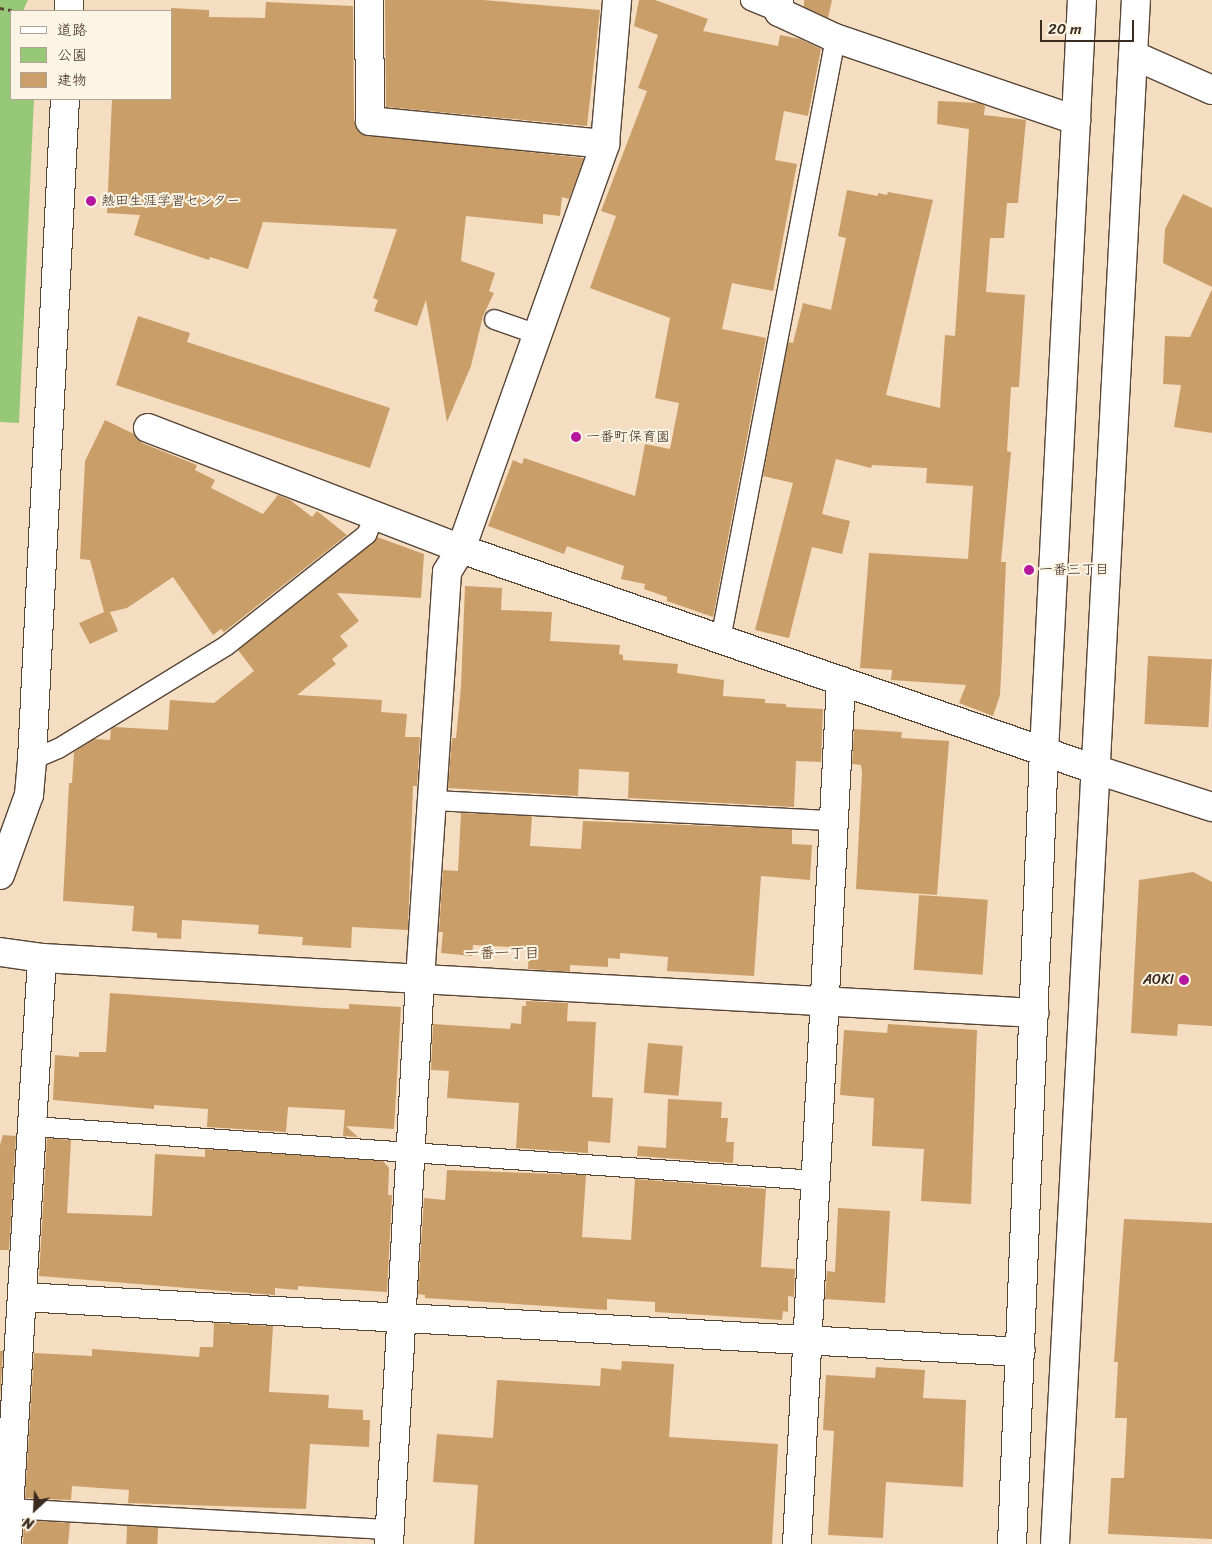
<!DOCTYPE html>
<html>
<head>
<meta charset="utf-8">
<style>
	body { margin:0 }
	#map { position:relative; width:1212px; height:1544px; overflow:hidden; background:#f5ddc1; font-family:Sriracha,"Klee One",sans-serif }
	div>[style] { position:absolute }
	.green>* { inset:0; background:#97c877 }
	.building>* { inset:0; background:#ca9e68; transform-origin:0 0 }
	.path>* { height:3px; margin-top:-1.5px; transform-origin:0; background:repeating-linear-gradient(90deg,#574536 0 4px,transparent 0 8px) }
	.roads { filter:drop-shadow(1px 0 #574536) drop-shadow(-1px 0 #574536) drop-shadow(0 1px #574536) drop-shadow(0 -1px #574536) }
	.lane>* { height:19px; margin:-9.5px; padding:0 9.5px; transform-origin:9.5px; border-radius:9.5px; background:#fff }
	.street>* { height:28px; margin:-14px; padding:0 14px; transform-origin:14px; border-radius:14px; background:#fff }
	.secondary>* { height:28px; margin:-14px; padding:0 14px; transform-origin:14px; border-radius:14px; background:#fff }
	.dots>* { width:14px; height:14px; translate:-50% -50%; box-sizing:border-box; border:2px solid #fcf5e5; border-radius:50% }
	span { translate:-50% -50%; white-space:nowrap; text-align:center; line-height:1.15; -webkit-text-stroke:4px #fcf5e5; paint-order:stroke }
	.poi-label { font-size:14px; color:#3b2a1e }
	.left { translate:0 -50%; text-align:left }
	.right { translate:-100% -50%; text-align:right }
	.neighbourhood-label { font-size:15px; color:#6d5338; font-weight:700 }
	.legend { position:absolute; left:10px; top:10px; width:162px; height:90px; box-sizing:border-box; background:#fcf5e5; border:1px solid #afa495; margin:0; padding:6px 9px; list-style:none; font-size:15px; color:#3b2a1e }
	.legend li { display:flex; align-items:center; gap:10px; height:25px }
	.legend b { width:25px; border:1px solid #afa495 }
	.north { position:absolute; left:10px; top:1484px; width:50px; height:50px; -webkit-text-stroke:4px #fcf5e5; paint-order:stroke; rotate:205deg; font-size:14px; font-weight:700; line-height:20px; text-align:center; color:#3b2a1e }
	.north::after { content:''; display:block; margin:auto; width:18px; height:22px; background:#3b2a1e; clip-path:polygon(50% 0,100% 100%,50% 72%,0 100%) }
	.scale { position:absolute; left:1040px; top:20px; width:94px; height:22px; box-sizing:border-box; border:2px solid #3b2a1e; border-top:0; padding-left:6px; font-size:15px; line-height:18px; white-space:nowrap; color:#3b2a1e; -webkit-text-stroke:4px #fcf5e5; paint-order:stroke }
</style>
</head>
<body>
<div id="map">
	<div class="green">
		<div style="clip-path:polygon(0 0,28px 0,23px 11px,11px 11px,11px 99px,34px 99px,19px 423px,0 422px)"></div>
	</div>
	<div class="building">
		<div style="clip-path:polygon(385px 0,483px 0,600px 10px,587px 126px,386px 107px)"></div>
		<div style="clip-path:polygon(639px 0,655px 0,708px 19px,703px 31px,778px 46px,780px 35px,800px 39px,821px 49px,808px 116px,784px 111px,775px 160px,797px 164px,773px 291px,732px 283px,722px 329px,766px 338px,713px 617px,667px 601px,667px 597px,644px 589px,645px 584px,621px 579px,624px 566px,567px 546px,564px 554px,488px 526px,513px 460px,522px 464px,524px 458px,635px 496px,645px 444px,670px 449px,679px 403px,655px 398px,670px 318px,590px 288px,616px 216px,601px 211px,647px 91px,638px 88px,658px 35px,634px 26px)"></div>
		<div style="clip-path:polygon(804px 0,832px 0,828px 18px,804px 7px)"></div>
		<div style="clip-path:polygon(266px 2px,353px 6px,354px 121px,362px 134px,584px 158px,569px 199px,562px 197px,560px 216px,543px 214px,543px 224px,466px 216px,461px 261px,495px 273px,489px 291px,494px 293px,483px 316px,471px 366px,447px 422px,426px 300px,417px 326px,374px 311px,378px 300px,373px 298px,397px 229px,263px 222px,248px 269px,210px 257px,209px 260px,134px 235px,140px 215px,107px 213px,112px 99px,171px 99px,171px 8px,209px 10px,209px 17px,265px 18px)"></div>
		<div style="clip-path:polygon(938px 101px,979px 103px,985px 106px,984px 115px,1026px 120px,1018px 203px,1007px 203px,1004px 238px,990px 238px,986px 292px,1025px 295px,1019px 387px,1011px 387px,1007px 451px,1011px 452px,1001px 562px,1006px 562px,1002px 657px,1000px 695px,993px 716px,959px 703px,966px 685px,891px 680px,892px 670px,860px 668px,869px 553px,968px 559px,973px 486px,926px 483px,927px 468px,872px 465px,871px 468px,836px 459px,822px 514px,850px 521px,842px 554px,812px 547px,789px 638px,755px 630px,793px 483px,763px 476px,788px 342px,793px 343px,803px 303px,831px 310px,846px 238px,838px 236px,847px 190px,878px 196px,878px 193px,887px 195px,888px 192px,933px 200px,886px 395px,940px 408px,945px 335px,955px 336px,969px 129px,937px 124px)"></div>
		<div style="clip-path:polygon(1183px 194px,1212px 208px,1212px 287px,1163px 263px,1165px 229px)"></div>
		<div style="clip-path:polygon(1212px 289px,1212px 433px,1174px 427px,1181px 385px,1163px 384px,1165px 336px,1190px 337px)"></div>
		<div style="clip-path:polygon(138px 316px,190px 333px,187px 342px,390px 408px,370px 468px,116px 385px)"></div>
		<div style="clip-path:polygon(105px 420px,134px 434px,142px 443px,197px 465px,195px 470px,215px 480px,211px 488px,263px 514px,278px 495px,290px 500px,312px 517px,317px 511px,347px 535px,224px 632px,221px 629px,213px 635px,173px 577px,127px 608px,110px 612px,118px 631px,90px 644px,79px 623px,104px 612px,90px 560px,80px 559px,85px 461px)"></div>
		<div style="clip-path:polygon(377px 537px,424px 554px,421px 598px,337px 593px,359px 621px,340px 636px,348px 646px,332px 659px,336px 664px,297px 695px,382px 700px,381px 712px,407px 714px,405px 737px,420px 737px,417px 786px,413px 786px,408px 930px,352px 927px,351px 948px,302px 945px,303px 937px,258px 934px,259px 925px,182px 920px,181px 939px,157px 938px,157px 933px,132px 931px,134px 906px,63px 901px,69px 783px,72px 783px,74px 752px,94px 739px,110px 740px,111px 729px,114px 727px,168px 730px,170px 700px,214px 703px,254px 671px,238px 650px)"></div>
		<div style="clip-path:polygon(465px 586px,502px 588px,501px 610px,552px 612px,550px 641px,620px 645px,619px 654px,623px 655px,623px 660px,678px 664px,677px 673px,724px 680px,723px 696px,765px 699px,765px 703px,786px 704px,786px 707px,823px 709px,821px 762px,796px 761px,794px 807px,628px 798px,629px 772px,579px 769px,578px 796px,448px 788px,452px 738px,456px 738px,461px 687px)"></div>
		<div style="left:1148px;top:656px;width:64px;height:68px;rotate:3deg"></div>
		<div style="clip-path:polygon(854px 729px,902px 732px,901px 738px,949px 741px,937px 895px,856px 889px,862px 773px,861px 765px,852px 764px)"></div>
		<div style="clip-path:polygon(461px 813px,532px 816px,530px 846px,581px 849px,583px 821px,792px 829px,792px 844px,812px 845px,810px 880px,761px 876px,754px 976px,667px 971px,668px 957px,620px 953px,620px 959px,608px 958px,608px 967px,570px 965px,570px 972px,528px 969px,529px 948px,473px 945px,472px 956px,441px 953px,443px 932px,439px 932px,443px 870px,458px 871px)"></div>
		<div style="clip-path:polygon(1193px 872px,1212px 882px,1212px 1026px,1178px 1024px,1177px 1036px,1131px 1033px,1139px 880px)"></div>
		<div style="left:919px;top:895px;width:69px;height:75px;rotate:4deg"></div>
		<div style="clip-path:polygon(110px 993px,324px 1008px,349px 1009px,349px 1004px,401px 1007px,394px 1129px,346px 1126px,358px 1137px,343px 1136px,345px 1110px,288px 1107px,286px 1132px,207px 1127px,208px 1109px,154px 1105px,154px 1109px,53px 1100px,55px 1055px,79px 1057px,79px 1052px,106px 1052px)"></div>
		<div style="clip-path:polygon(526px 1001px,568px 1003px,567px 1021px,596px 1022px,592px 1097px,613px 1098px,610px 1143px,588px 1141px,588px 1153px,516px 1148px,519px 1103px,447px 1098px,449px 1071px,431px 1070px,433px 1024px,510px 1029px,511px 1023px,521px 1024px,522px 1006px,526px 1006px)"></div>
		<div style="clip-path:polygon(888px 1024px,977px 1030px,971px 1204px,921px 1201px,924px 1149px,872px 1146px,874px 1098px,840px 1095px,844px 1030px,887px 1033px)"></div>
		<div style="left:648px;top:1043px;width:35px;height:50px;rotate:5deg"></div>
		<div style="clip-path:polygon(668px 1099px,722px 1102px,721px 1118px,728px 1118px,726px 1142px,734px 1142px,733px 1163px,637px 1156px,638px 1146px,666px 1148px)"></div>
		<div style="clip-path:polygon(3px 1135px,16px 1136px,9px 1250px,0 1250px,0 1145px)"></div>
		<div style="clip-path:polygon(47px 1138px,71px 1140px,67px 1213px,152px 1216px,155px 1154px,205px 1157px,205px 1149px,383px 1161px,389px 1168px,388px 1195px,392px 1195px,387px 1292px,298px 1286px,298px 1290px,275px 1288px,275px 1295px,39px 1276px)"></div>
		<div style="clip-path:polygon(447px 1170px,586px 1175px,582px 1237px,631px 1240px,635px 1179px,766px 1189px,761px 1267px,795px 1269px,794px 1297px,788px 1296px,788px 1312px,783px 1311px,782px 1320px,655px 1312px,655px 1302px,607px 1299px,607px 1310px,425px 1298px,425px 1295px,418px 1294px,424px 1198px,445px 1200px)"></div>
		<div style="clip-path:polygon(838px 1208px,890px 1211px,885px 1303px,825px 1299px,827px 1271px,835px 1272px)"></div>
		<div style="clip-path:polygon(1124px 1219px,1212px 1223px,1212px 1539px,1108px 1534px,1111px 1478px,1124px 1478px,1127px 1418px,1115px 1418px,1118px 1362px,1114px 1362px)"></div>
		<div style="clip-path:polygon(214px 1323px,273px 1326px,269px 1392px,329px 1395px,328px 1408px,363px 1410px,363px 1420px,370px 1420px,369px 1447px,310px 1444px,306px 1509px,128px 1503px,129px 1490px,72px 1486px,71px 1500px,25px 1498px,34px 1353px,92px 1356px,92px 1349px,199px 1357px,200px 1347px,213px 1347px)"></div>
		<div style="clip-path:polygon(0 1351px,3px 1351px,0 1399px)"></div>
		<div style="clip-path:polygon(622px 1361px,674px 1364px,669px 1437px,778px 1444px,772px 1544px,474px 1544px,478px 1485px,433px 1482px,437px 1434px,493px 1438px,497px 1380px,600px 1386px,601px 1368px,621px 1370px)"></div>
		<div style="clip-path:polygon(876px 1367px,925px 1370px,923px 1398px,966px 1400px,963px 1487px,886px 1482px,883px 1538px,828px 1535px,834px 1431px,823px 1430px,826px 1375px,875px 1378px)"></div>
		<div style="clip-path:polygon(24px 1520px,70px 1523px,68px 1544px,23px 1544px)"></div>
		<div style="left:127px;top:1526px;width:31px;height:18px;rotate:2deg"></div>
	</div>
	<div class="path">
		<div style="left:0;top:8px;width:16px;rotate:11deg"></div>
	</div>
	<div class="roads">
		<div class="lane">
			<div style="left:750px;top:0;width:31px;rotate:22deg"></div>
			<div style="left:494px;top:319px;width:46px;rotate:19.2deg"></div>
			<div style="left:720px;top:639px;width:612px;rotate:-79.17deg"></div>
			<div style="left:32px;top:759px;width:28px;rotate:-23deg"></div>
			<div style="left:58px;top:748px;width:197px;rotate:-31.5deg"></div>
			<div style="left:226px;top:645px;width:179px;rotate:-38.4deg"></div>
			<div style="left:366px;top:534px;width:19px;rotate:-65deg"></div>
			<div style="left:433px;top:800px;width:401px;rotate:2.9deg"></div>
			<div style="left:32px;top:1126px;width:786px;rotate:3.94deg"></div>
			<div style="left:9px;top:1508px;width:382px;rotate:3.2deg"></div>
		</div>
		<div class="street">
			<div style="left:369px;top:0;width:121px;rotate:89.5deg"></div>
			<div style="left:370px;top:121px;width:236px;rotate:5.6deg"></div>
			<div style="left:779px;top:0;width:12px;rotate:90deg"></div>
			<div style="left:779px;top:12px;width:62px;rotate:24.9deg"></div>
			<div style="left:835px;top:38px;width:255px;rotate:18.8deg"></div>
			<div style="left:1133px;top:55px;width:86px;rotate:23.9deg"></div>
			<div style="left:148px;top:428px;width:336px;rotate:21.1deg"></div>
			<div style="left:461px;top:549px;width:670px;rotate:19.16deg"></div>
			<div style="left:1094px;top:769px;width:124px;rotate:17.9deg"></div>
			<div style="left:0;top:952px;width:42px;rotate:8.1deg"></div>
			<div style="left:42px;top:958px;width:994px;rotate:3.17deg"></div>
			<div style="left:22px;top:1297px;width:1000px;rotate:3.15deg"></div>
			<div style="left:7px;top:1544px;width:587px;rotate:-86.58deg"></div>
			<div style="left:389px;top:1544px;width:566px;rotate:-86.86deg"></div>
			<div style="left:420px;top:979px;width:408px;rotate:-86.2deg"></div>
			<div style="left:447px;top:572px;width:27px;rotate:-59deg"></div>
			<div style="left:461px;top:549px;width:430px;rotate:-70.4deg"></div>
			<div style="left:605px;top:144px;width:144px;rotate:-85.2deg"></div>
			<div style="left:797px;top:1544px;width:864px;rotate:-87.08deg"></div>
		</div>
		<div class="secondary">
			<div style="left:69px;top:11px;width:11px;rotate:-90deg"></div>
			<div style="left:0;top:875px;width:85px;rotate:-70.1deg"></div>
			<div style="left:29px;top:795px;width:36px;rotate:-85deg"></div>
			<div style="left:32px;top:759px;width:661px;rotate:-87.14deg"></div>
			<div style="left:1012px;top:1544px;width:793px;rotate:-87.69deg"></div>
			<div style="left:1044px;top:752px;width:753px;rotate:-87.11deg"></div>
			<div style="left:1055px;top:1544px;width:1546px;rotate:-87deg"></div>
		</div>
	</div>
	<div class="dots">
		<div style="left:91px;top:201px;background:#b5179e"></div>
		<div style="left:576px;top:437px;background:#b5179e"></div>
		<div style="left:1029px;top:570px;background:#b5179e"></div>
		<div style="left:1184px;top:980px;background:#b5179e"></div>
	</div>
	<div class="poi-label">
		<span class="left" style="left:101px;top:201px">熱田生涯学習センター</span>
		<span class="left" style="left:586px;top:437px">一番町保育園</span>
		<span class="left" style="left:1039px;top:570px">一番三丁目</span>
		<span class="right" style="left:1174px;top:980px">AOKI</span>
	</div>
	<div class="neighbourhood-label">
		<span style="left:502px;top:954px">一番一丁目</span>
	</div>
	<ul class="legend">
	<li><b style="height:6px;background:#fff"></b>道路</li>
	<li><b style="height:14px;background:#97c877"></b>公園</li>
	<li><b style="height:14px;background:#ca9e68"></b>建物</li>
	</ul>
	<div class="north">N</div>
	<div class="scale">20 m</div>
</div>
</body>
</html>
